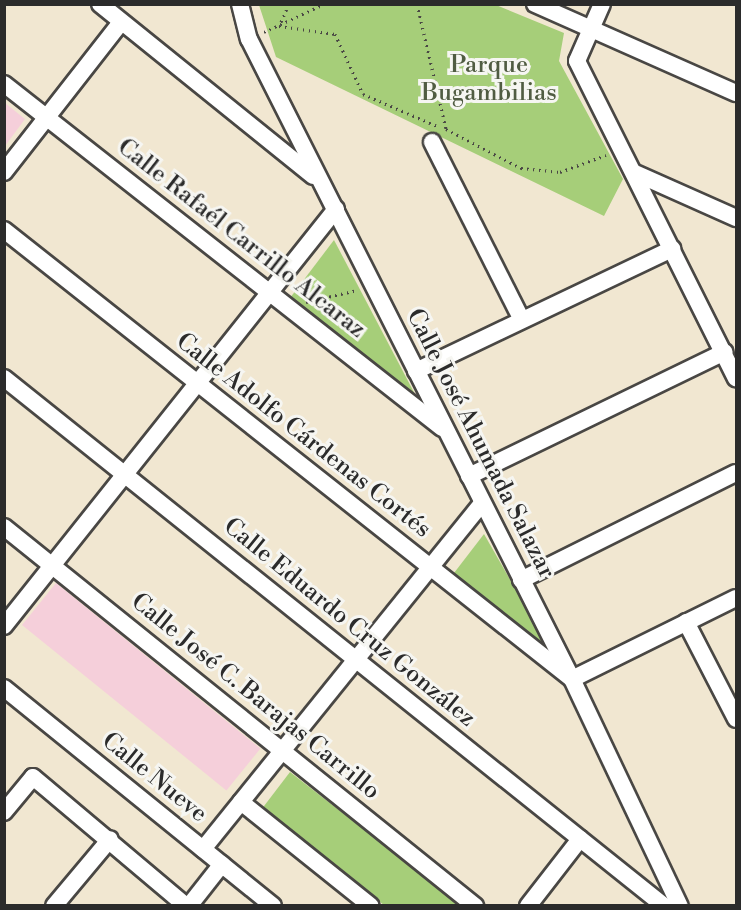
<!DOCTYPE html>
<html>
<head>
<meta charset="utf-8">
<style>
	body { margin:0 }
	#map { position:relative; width:741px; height:910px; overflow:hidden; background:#f1e7d1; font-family:"Libre Bodoni",serif }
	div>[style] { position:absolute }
	.built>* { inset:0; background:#f5cfda; transform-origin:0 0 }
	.green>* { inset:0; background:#a6ce79 }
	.path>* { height:3px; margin-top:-1.5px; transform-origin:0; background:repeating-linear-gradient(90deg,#494744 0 1.5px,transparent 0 6px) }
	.roads { filter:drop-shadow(2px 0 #494744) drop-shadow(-2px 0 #494744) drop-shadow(0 2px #494744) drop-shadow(0 -2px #494744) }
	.minor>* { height:16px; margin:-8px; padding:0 8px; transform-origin:8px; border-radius:8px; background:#fff }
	span { translate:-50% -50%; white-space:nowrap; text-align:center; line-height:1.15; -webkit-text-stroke:6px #f6f6f2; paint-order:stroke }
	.park-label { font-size:24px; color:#505c42 }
	.street-label { font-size:24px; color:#2b2b2b }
	.frame { position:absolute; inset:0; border:6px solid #2b2b2b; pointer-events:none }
</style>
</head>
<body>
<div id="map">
	<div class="built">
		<div style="clip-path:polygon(5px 103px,25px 119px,5px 146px,4px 146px)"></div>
		<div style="left:56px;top:583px;width:263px;height:54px;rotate:39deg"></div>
	</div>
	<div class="green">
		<div style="clip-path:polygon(259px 5px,496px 5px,564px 33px,559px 61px,623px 179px,604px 216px,276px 57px)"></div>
		<div style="clip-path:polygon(334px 240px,418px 400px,290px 298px)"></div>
		<div style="clip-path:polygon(484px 534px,552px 653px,454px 573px)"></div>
		<div style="clip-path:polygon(290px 772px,461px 905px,384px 905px,261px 810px)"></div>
	</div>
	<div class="path">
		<div style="left:289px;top:4px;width:24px;rotate:114deg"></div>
		<div style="left:279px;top:26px;width:57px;rotate:8.1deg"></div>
		<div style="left:335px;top:34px;width:66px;rotate:65deg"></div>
		<div style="left:363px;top:94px;width:81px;rotate:23.4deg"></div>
		<div style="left:417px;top:4px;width:128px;rotate:76.9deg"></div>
		<div style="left:446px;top:129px;width:85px;rotate:27.5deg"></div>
		<div style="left:521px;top:168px;width:39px;rotate:6deg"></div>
		<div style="left:560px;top:172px;width:49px;rotate:-20.3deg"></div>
		<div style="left:264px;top:32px;width:66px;rotate:-25deg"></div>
		<div style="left:306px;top:302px;width:53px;rotate:-13deg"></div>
	</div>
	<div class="roads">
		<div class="minor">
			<div style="left:100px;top:4px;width:274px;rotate:38.9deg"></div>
			<div style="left:240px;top:4px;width:36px;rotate:76deg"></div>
			<div style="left:249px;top:39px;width:717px;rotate:63.22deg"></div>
			<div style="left:572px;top:679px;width:251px;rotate:64.6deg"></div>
			<div style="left:535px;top:4px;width:220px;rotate:23.9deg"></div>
			<div style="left:602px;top:4px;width:62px;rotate:113.7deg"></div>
			<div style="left:577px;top:61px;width:355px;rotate:63.4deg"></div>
			<div style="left:4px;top:84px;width:557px;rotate:38.15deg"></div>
			<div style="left:432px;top:142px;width:199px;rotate:63.2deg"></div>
			<div style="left:4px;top:172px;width:190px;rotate:-52deg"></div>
			<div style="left:635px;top:173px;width:111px;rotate:24deg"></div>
			<div style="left:4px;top:230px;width:724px;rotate:38.33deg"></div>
			<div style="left:572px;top:679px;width:183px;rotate:-26.3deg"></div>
			<div style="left:416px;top:371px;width:284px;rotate:-25.5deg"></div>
			<div style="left:4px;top:378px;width:845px;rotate:38.66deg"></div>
			<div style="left:469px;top:476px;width:284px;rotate:-25.9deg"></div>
			<div style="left:4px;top:527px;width:605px;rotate:38.82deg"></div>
			<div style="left:521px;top:580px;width:240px;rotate:-26.5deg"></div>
			<div style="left:686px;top:622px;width:109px;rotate:62.7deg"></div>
			<div style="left:4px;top:626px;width:533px;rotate:-51.47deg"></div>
			<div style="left:4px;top:688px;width:346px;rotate:39deg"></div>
			<div style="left:241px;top:802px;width:166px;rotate:38.7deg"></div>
			<div style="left:4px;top:812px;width:45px;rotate:-50.4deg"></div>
			<div style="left:33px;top:777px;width:200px;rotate:40.1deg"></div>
			<div style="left:203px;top:849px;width:444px;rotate:-51.1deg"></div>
			<div style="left:54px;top:906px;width:87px;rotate:-50.1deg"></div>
			<div style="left:189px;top:906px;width:53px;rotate:-51.8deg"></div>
			<div style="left:528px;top:906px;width:85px;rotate:-52.2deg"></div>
		</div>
	</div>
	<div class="park-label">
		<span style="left:489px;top:80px">Parque<br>Bugambilias</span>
	</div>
	<div class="street-label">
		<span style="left:241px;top:239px;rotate:38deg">Calle Rafaél Carrillo Alcaraz</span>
		<span style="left:303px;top:436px;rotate:38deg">Calle Adolfo Cárdenas Cortés</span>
		<span style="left:480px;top:444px;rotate:63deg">Calle José Ahumada Salazar</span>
		<span style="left:349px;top:623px;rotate:39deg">Calle Eduardo Cruz González</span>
		<span style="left:255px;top:697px;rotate:39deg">Calle José C. Barajas Carrillo</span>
		<span style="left:154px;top:778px;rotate:39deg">Calle Nueve</span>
	</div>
	<div class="frame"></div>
</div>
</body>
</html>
